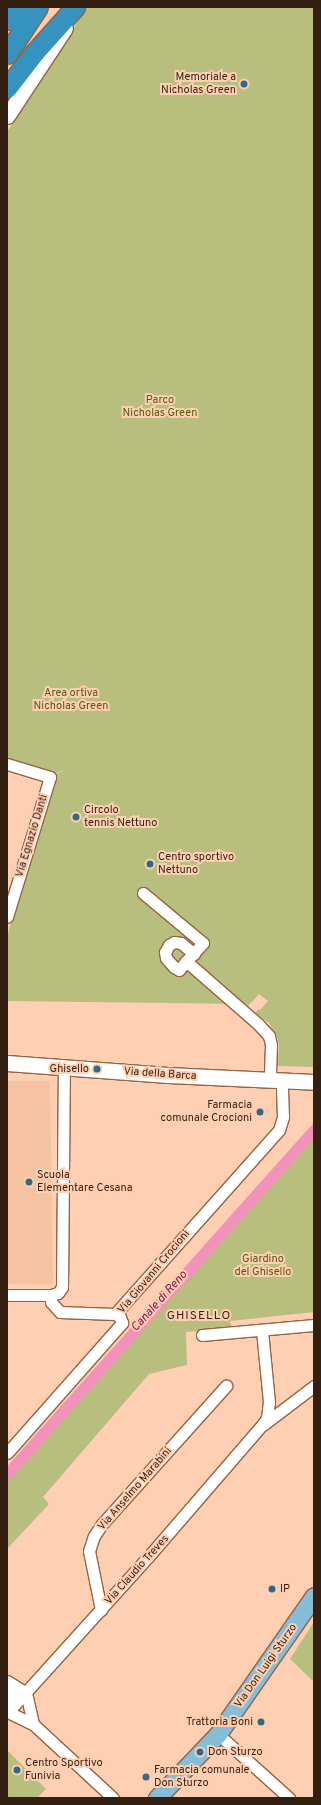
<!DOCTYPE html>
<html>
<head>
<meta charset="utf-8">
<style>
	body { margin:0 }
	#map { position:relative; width:321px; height:1805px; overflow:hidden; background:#fecfb2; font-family:Overpass,sans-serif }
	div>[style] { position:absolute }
	.built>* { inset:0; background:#f5c2a2 }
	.green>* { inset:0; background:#b7be7e }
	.canal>* { height:11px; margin:-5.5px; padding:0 5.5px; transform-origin:5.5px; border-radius:5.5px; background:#f291ba }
	.roads { filter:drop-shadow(1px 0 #966342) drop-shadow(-1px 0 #966342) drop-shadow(0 1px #966342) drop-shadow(0 -1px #966342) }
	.street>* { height:11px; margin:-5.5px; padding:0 5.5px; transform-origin:5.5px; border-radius:5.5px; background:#fff }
	.secondary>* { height:15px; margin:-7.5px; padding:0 7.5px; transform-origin:7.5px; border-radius:7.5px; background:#fff }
	.primary>* { height:17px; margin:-8.5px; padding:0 8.5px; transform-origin:8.5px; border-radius:8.5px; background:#86bed9 }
	.highway>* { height:19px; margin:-9.5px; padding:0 9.5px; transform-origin:9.5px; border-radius:9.5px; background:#3693c0 }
	.dots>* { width:11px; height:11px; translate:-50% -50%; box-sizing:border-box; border:2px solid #fecfb2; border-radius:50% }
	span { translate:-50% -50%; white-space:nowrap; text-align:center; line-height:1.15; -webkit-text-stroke:4px #fecfb2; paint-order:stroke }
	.poi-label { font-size:11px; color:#351f11 }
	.right { translate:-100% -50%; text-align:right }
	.left { translate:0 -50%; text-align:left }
	.park-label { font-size:11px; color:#54590d }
	.street-label { font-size:11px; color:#351f11 }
	.water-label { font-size:12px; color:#851352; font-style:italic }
	.neighbourhood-label { font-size:12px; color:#351f11; letter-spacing:1px }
	.frame { position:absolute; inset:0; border:8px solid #351f11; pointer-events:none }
</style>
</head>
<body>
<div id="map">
	<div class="built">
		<div style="clip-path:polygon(7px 1081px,50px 1081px,53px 1282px,51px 1284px,7px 1284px)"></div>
	</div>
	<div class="green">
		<div style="clip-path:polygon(87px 7px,314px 7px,314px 1067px,278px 1066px,279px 1044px,277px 1037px,269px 1023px,255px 1013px,259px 1009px,260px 1010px,268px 1001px,259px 994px,248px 1006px,246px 1004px,7px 1001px,7px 938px,31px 840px,50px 777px,67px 769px,51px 775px,7px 761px,7px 132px)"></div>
		<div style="clip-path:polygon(314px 1135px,314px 1312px,230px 1321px,232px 1328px,186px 1332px,187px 1365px,149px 1374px,43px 1497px,49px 1504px,7px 1549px,7px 1480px,218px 1240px)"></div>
		<div style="clip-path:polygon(314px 1622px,314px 1682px,290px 1659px)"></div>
		<div style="clip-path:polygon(7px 1750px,46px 1789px,37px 1798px,7px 1798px)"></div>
	</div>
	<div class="canal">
		<div style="left:7px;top:1474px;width:462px;rotate:-48.3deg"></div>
	</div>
	<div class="roads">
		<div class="street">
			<div style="left:7px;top:764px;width:45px;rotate:16.8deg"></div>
			<div style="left:50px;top:777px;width:146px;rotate:107.1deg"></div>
			<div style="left:143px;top:893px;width:78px;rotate:39.8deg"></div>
			<div style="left:203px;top:943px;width:25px;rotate:133deg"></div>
			<div style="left:186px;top:961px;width:96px;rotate:41.2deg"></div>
			<div style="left:258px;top:1024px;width:16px;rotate:47deg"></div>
			<div style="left:269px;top:1036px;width:9px;rotate:77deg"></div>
			<div style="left:271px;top:1045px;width:34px;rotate:92deg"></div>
			<div style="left:186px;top:961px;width:11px;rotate:128deg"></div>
			<div style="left:179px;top:970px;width:6px;rotate:-149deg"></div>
			<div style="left:174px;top:967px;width:12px;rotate:-132deg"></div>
			<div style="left:166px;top:958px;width:6px;rotate:-99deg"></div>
			<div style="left:165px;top:952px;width:8px;rotate:-60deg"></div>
			<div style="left:169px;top:945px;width:6px;rotate:-31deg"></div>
			<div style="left:174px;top:942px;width:7px;rotate:8deg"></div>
			<div style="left:181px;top:943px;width:17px;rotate:40deg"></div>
			<div style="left:7px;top:1295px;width:44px"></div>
			<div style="left:51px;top:1295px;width:7px;rotate:-16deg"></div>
			<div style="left:58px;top:1293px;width:7px;rotate:-56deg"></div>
			<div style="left:62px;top:1287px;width:220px;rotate:-89.5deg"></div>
			<div style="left:115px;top:1314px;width:246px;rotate:-48.3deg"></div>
			<div style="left:279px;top:1130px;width:14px;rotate:-73deg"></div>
			<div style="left:283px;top:1117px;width:37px;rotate:-92deg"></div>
			<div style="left:202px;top:1335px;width:112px;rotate:-5.1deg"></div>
			<div style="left:264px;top:1424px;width:63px;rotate:-37.2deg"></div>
			<div style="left:7px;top:1453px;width:174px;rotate:-48.5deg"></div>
			<div style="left:122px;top:1323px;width:6px;rotate:-108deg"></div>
			<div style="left:120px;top:1317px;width:6px;rotate:-149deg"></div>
			<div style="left:115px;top:1314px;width:55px;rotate:-177.9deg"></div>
			<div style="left:60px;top:1312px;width:13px;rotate:-132deg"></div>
			<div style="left:51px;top:1302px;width:7px;rotate:-90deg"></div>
			<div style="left:101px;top:1610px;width:60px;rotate:-101.5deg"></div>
			<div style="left:89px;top:1551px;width:16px;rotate:-72deg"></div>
			<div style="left:94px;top:1536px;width:14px;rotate:-56deg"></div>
			<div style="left:102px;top:1524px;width:186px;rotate:-48.1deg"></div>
			<div style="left:7px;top:1681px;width:22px;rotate:32deg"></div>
			<div style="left:26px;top:1693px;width:32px;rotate:77deg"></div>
			<div style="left:33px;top:1724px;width:109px;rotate:42.8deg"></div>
			<div style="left:11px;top:1684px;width:17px;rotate:90deg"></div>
			<div style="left:11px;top:1701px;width:11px;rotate:105deg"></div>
			<div style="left:8px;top:1712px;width:28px;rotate:26deg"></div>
			<div style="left:7px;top:1713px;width:210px;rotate:-47.9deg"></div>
			<div style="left:148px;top:1557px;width:176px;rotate:-49.2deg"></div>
			<div style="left:263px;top:1424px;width:7px;rotate:-56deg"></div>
			<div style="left:267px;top:1418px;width:16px;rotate:-83deg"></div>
			<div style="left:269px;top:1402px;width:72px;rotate:-95.6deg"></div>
			<div style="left:218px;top:1734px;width:96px;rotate:42deg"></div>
		</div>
		<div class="secondary">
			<div style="left:7px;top:116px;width:105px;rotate:-56.6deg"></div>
			<div style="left:7px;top:1063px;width:161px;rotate:4.3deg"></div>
			<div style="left:168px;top:1075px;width:146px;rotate:2.7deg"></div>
		</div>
		<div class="primary">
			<div style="left:157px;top:1798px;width:88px;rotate:-46.4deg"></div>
			<div style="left:218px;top:1734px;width:168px;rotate:-55.2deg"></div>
		</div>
		<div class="highway">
			<div style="left:7px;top:20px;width:16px;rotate:-55deg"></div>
			<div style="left:7px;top:54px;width:56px;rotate:-56.6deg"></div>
			<div style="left:7px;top:88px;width:44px;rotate:-52.4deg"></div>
			<div style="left:34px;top:53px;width:62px;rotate:-48.3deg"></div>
		</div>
	</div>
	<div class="dots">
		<div style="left:244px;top:84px;background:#346985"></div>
		<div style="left:76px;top:817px;background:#346985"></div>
		<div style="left:150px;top:864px;background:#346985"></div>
		<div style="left:97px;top:1069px;background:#346985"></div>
		<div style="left:260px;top:1112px;background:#346985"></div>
		<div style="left:29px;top:1182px;background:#346985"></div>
		<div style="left:272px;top:1589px;background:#346985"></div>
		<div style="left:261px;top:1722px;background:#346985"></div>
		<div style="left:200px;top:1752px;background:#346985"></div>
		<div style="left:17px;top:1770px;background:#346985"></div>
		<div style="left:146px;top:1777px;background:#346985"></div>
	</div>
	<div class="poi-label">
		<span class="right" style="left:236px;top:84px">Memoriale a<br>Nicholas Green</span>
		<span class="left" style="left:84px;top:817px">Circolo<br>tennis Nettuno</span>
		<span class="left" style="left:158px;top:864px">Centro sportivo<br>Nettuno</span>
		<span class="right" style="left:89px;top:1069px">Ghisello</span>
		<span class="right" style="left:252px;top:1112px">Farmacia<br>comunale Crocioni</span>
		<span class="left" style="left:37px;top:1182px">Scuola<br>Elementare Cesana</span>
		<span class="left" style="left:280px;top:1589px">IP</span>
		<span class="right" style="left:253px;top:1722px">Trattoria Boni</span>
		<span class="left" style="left:208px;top:1752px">Don Sturzo</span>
		<span class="left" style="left:25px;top:1770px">Centro Sportivo<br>Funivia</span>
		<span class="left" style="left:154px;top:1777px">Farmacia comunale<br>Don Sturzo</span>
	</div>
	<div class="park-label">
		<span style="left:160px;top:407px">Parco<br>Nicholas Green</span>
		<span style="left:71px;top:700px">Area ortiva<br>Nicholas Green</span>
		<span style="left:263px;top:1266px">Giardino<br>del Ghisello</span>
	</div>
	<div class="street-label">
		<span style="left:32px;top:836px;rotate:-73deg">Via Egnazio Danti</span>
		<span style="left:160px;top:1074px;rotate:4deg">Via della Barca</span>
		<span style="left:154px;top:1272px;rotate:-50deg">Via Giovanni Crocioni</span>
		<span style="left:135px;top:1489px;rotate:-49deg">Via Anselmo Marabini</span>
		<span style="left:137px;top:1570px;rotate:-48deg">Via Claudio Treves</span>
		<span style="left:266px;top:1666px;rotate:-55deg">Via Don Luigi Sturzo</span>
	</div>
	<div class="water-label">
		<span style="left:160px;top:1302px;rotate:-48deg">Canale di Reno</span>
	</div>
	<div class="neighbourhood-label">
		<span style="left:199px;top:1317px">GHISELLO</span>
	</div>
	<div class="frame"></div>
</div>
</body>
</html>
